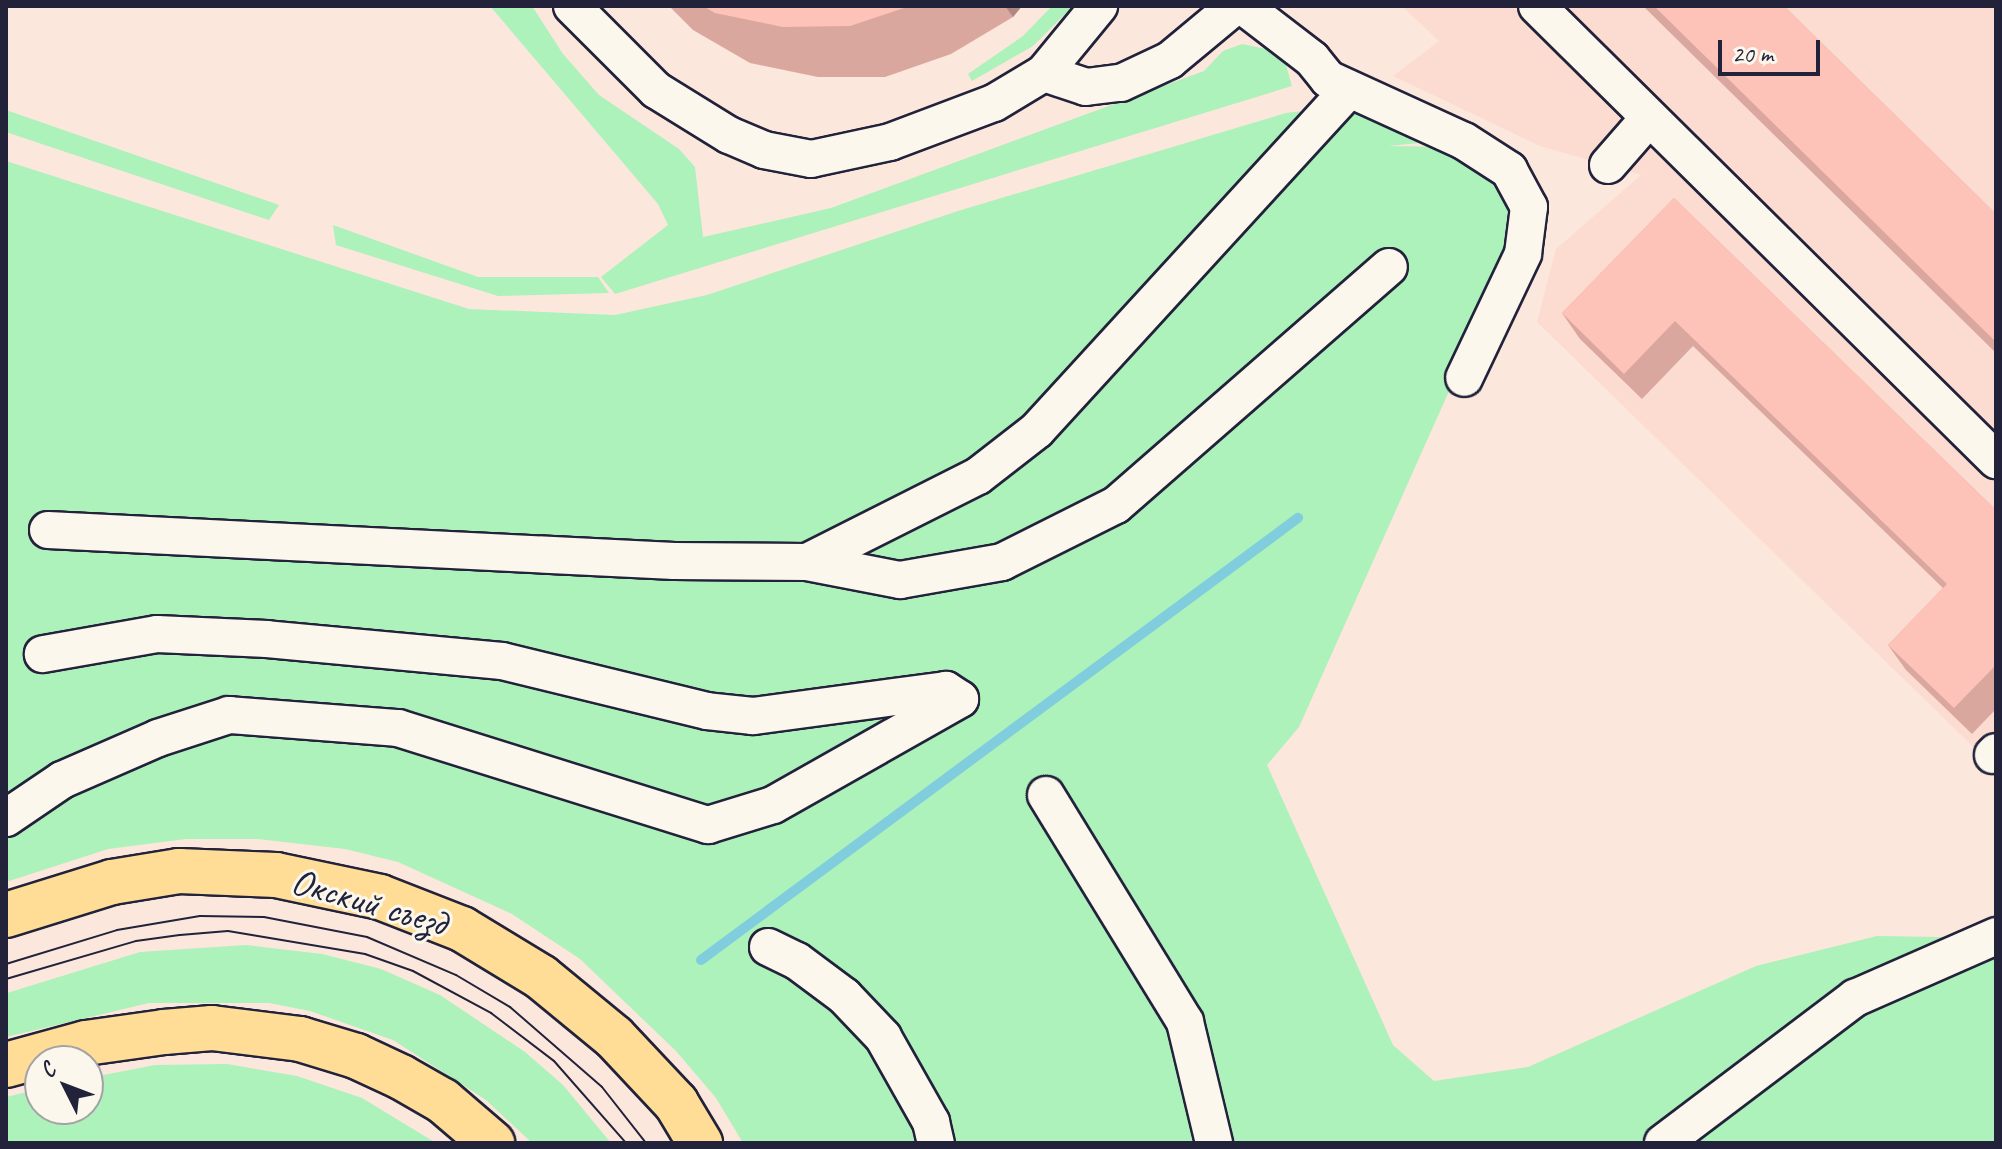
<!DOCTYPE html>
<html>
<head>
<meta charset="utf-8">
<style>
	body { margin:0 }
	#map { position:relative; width:2002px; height:1149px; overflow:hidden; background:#fce7dc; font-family:Caveat,sans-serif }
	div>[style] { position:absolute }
	.built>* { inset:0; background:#fcdcd1 }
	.green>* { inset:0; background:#adf1bb }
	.stream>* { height:10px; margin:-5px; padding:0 5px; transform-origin:5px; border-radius:5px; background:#80cedd }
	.roads { filter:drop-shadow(2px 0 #22223b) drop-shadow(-2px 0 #22223b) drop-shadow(0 2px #22223b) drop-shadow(0 -2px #22223b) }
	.minor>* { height:36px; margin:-18px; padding:0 18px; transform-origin:18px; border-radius:18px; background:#fbf7ec }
	.major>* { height:44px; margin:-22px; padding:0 22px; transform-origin:22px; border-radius:22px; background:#ffdd96 }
	.tram>* { height:2px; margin:-1px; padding:0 1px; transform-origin:1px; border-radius:1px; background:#22223b }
	.wall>* { inset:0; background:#daa79e }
	.shaded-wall>* { inset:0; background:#b18881 }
	.building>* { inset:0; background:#fdc2b8 }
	span { translate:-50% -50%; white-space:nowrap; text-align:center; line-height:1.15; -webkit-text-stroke:6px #fbf7ec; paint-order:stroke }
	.street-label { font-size:38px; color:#22223b }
	.frame { position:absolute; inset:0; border:8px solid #22223b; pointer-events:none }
	.north { position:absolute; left:24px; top:1045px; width:80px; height:80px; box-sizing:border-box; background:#fbf7ec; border:2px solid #a4a2a5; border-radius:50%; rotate:312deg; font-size:22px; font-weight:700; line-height:32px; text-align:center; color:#22223b }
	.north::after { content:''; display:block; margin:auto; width:28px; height:36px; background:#22223b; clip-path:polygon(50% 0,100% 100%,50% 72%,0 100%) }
	.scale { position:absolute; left:1718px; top:40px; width:102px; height:36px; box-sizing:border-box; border:4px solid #22223b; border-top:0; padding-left:10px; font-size:24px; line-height:28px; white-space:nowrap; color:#22223b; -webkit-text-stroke:6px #fbf7ec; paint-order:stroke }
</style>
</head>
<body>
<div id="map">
	<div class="built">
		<div style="clip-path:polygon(1402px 6px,1996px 6px,1996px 769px,1537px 322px,1556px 249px,1641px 175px,1540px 146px,1393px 76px,1439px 41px)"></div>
	</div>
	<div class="green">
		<div style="clip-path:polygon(490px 6px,532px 6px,563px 54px,599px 95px,679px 149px,695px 167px,703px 237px,831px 208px,1204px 71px,1223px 51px,1242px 44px,1266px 49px,1286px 65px,1292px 86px,615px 294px,601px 277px,668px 225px,658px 204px)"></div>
		<div style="clip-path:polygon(1052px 6px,1073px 6px,1033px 46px,972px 81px,968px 74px,1023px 36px)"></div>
		<div style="clip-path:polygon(1352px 105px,1440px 141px,1388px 146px,1447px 147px,1500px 176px,1517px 239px,1299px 727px,1267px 765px,1393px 1045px,1434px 1081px,1528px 1067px,1756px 966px,1877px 936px,1996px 938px,1996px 1143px,743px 1143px,716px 1098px,676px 1051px,580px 959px,512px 914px,398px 862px,345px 849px,258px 839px,186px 839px,108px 849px,6px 882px,6px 161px,469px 309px,615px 315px,707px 295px,958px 211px,1286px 113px)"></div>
		<div style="clip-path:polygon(6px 110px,279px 205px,269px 220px,6px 132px)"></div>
		<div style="clip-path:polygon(333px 225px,478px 277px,598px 277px,609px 293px,498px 296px,336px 245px)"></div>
		<div style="clip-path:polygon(246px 945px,322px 954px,381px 969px,440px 995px,525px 1052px,563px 1085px,611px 1143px,532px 1143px,486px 1100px,393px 1040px,310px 1011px,269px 1003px,149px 1003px,6px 1037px,7px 993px,140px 952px)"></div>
		<div style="clip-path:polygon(227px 1064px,297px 1076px,362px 1098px,436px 1143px,6px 1143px,6px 1097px,40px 1089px,40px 1109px,88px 1109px,88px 1078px,155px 1065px)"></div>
	</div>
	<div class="stream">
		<div style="left:701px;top:960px;width:743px;rotate:-36.52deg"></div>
	</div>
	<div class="roads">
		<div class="minor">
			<div style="left:572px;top:6px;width:119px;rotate:45deg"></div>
			<div style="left:656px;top:90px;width:86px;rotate:31.7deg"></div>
			<div style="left:729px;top:135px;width:38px;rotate:23deg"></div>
			<div style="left:764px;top:150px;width:48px;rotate:10.8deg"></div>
			<div style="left:811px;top:159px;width:81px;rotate:-12.1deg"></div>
			<div style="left:890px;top:142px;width:111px;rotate:-20.6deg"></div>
			<div style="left:994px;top:103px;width:58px;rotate:-31deg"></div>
			<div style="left:1044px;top:73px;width:87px;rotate:-50.6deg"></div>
			<div style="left:1243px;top:6px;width:87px;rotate:37.5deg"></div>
			<div style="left:1312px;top:59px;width:26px;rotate:51deg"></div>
			<div style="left:1328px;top:79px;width:149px;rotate:24.5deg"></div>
			<div style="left:1464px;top:141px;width:54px;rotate:32.8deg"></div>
			<div style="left:1509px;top:170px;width:42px;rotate:61.6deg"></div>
			<div style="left:1529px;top:207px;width:47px;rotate:97.3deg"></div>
			<div style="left:1523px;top:254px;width:137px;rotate:115.4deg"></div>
			<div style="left:1537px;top:6px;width:646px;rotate:44.69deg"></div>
			<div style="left:1044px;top:73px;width:44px;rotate:18.4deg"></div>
			<div style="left:1086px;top:87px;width:35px;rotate:-7deg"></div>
			<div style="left:1121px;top:83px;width:54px;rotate:-25.1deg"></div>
			<div style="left:1170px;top:60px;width:85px;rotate:-39.7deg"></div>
			<div style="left:1608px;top:165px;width:62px;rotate:-48.9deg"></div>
			<div style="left:48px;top:530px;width:627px;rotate:2.84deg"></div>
			<div style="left:674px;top:561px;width:133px;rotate:0.4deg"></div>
			<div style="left:807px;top:562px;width:191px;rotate:-26.7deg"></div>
			<div style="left:978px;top:476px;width:75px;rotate:-37.9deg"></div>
			<div style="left:1037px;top:430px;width:462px;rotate:-47.5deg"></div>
			<div style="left:807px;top:562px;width:95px;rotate:11deg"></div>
			<div style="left:900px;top:580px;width:104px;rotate:-10deg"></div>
			<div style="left:1002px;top:562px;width:127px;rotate:-26.6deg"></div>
			<div style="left:1116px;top:505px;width:362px;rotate:-41.1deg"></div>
			<div style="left:1993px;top:755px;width:4px;rotate:-45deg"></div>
			<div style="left:1046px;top:795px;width:266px;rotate:58.5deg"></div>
			<div style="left:1185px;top:1022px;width:124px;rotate:76.5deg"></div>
			<div style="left:6px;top:818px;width:68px;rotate:-34.2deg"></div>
			<div style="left:62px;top:780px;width:105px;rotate:-23.6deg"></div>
			<div style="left:158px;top:738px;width:75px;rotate:-17.9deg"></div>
			<div style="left:229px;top:715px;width:169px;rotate:4.4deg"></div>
			<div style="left:398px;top:728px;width:325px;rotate:17.4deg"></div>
			<div style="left:708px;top:825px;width:68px;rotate:-17.1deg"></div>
			<div style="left:773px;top:805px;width:215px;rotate:-29.5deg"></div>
			<div style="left:960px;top:699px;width:17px;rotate:-147deg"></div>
			<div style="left:946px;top:690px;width:195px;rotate:172.3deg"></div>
			<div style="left:753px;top:716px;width:46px;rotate:-173.8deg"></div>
			<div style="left:707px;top:711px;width:211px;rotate:-166.3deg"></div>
			<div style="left:502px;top:661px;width:236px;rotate:-174.7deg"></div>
			<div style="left:267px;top:639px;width:110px;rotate:-177.4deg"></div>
			<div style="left:157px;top:634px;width:116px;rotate:170deg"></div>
			<div style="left:768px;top:947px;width:32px;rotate:26deg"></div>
			<div style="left:797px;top:961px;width:59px;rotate:36.7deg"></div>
			<div style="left:844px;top:996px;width:57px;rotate:46.4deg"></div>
			<div style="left:883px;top:1037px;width:98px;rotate:60.5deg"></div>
			<div style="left:931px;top:1122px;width:22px;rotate:77deg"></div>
			<div style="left:1663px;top:1143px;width:241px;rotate:-37.1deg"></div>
			<div style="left:1855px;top:998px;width:154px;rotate:-23.7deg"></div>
		</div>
		<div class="major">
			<div style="left:6px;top:915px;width:111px;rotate:-17.3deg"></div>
			<div style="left:112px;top:882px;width:68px;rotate:-9.3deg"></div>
			<div style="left:179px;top:871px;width:97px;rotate:2.4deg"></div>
			<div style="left:276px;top:875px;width:106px;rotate:11.9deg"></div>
			<div style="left:380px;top:897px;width:88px;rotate:21.3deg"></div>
			<div style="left:462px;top:929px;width:92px;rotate:31.3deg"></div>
			<div style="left:541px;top:977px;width:94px;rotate:39.4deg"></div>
			<div style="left:614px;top:1037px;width:91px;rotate:46.8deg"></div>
			<div style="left:676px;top:1103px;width:47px;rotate:59deg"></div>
			<div style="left:6px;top:1065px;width:83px;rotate:-15.4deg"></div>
			<div style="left:86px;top:1043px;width:79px;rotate:-8deg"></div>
			<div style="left:164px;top:1032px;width:48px;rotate:-4.8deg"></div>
			<div style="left:212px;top:1028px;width:89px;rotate:7.1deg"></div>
			<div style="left:300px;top:1039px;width:59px;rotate:16.9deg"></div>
			<div style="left:356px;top:1056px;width:50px;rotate:25deg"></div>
			<div style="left:401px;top:1077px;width:48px;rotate:29.7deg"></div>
			<div style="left:443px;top:1101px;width:65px;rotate:40.6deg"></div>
		</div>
	</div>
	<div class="tram">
		<div style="left:6px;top:964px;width:116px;rotate:-17deg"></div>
		<div style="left:117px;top:930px;width:84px;rotate:-9.6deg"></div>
		<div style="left:200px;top:916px;width:64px;rotate:0.9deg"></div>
		<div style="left:264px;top:917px;width:105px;rotate:11deg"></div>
		<div style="left:367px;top:937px;width:97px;rotate:23.1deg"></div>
		<div style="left:456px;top:975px;width:63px;rotate:30.7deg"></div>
		<div style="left:510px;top:1007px;width:122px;rotate:41deg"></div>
		<div style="left:602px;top:1087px;width:71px;rotate:51.8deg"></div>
		<div style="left:6px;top:979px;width:135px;rotate:-16.3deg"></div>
		<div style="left:136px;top:941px;width:44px;rotate:-7.8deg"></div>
		<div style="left:180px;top:935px;width:48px;rotate:-4.8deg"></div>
		<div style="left:228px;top:931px;width:139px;rotate:9.5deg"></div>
		<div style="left:365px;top:954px;width:51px;rotate:19.5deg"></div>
		<div style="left:413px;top:971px;width:89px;rotate:28.3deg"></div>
		<div style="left:491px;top:1013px;width:79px;rotate:37.3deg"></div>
		<div style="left:554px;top:1061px;width:109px;rotate:48.7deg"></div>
	</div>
	<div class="wall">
		<div style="clip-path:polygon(669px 6px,1022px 6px,1013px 17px,951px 54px,885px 77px,818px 77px,750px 63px,693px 30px)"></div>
		<div style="clip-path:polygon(1643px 6px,1784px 6px,1996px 214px,1996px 353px)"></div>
		<div style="clip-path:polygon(1674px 198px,1996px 510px,1996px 709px,1972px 734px,1906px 670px,1888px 645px,1943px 588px,1693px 346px,1642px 399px,1580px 339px,1562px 313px)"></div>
	</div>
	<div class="shaded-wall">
		<div style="clip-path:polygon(1005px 6px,1022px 6px,1013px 17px)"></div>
	</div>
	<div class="building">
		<div style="clip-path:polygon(703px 6px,910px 6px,850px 26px,783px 27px,715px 13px)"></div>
		<div style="clip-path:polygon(1654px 6px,1784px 6px,1996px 214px,1996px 342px)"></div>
		<div style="clip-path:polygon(1674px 198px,1996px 510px,1996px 665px,1954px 708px,1888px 645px,1947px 584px,1675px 321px,1624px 374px,1562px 313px)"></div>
	</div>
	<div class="street-label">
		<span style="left:369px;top:902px;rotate:16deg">Окский съезд</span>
	</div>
	<div class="frame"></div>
	<div class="north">С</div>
	<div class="scale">20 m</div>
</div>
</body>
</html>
